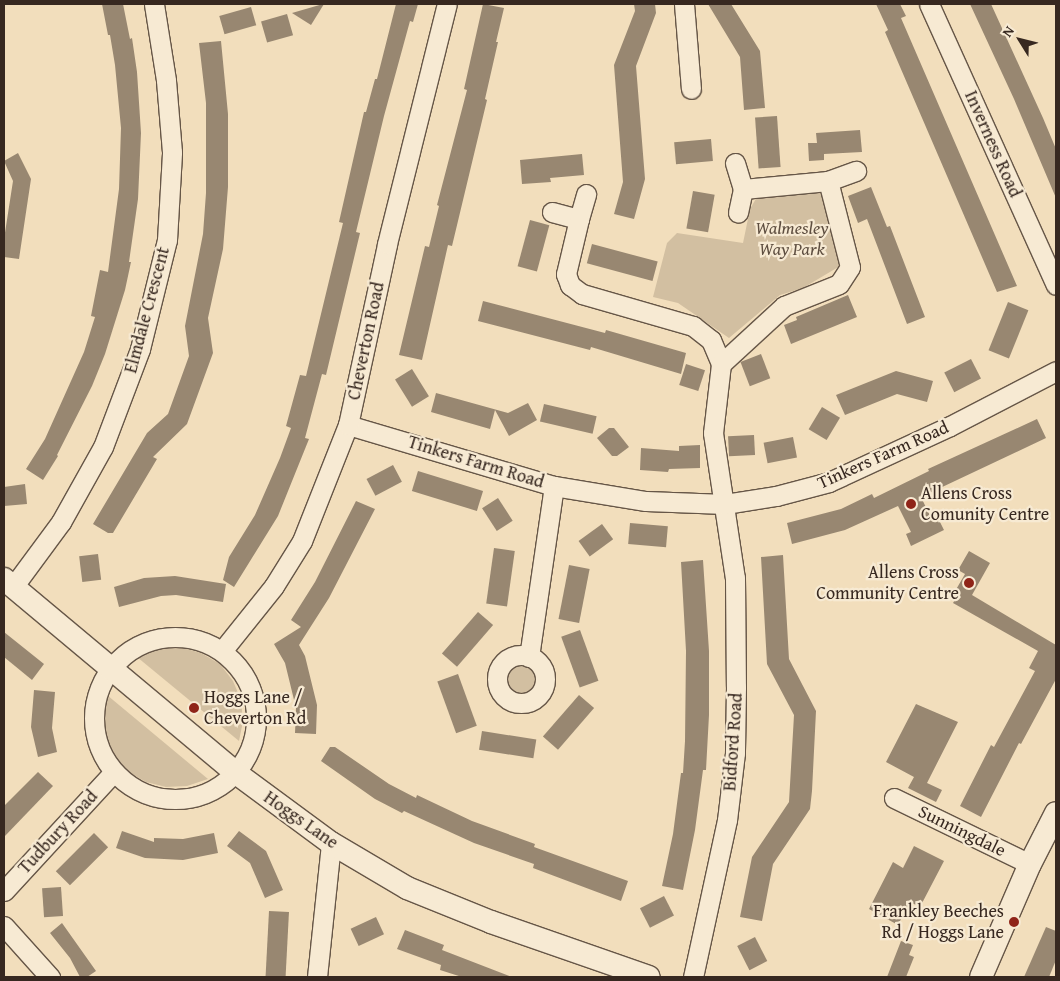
<!DOCTYPE html>
<html>
<head>
<meta charset="utf-8">
<style>
	body { margin:0 }
	#map { position:relative; width:1060px; height:981px; overflow:hidden; background:#f2debc; font-family:"Gentium Book Plus",serif }
	div>[style] { position:absolute }
	.green>* { inset:0; background:#d2bfa1 }
	.round { border-radius:50% }
	.building>* { inset:0; background:#988771; transform-origin:0 0 }
	.roads { filter:drop-shadow(1px 0 #665647) drop-shadow(-1px 0 #665647) drop-shadow(0 1px #665647) drop-shadow(0 -1px #665647) }
	.minor>* { height:19px; margin:-9.5px; padding:0 9.5px; transform-origin:9.5px; border-radius:9.5px; background:#f7ead3 }
	.minor>.ring { margin:-9.5px; padding:0; box-sizing:content-box; background:none; border:19px solid #f7ead3; border-radius:50% }
	.tertiary>* { height:22px; margin:-11px; padding:0 11px; transform-origin:11px; border-radius:11px; background:#f7ead3 }
	.dots>* { width:14px; height:14px; translate:-50% -50%; box-sizing:border-box; border:2px solid #f7ead3; border-radius:50% }
	span { translate:-50% -50%; white-space:nowrap; text-align:center; line-height:1.15; -webkit-text-stroke:4.5px #f7ead3; paint-order:stroke }
	.street-label { font-size:18px; color:#372820 }
	.park-label { font-size:18px; color:#5e4e40; font-style:italic }
	.poi-label { font-size:18px; color:#372820 }
	.left { translate:0 -50%; text-align:left }
	.right { translate:-100% -50%; text-align:right }
	.frame { position:absolute; inset:0; border:5px solid #372820; pointer-events:none }
	.north { position:absolute; left:995px; top:15px; width:50px; height:50px; -webkit-text-stroke:4px #f7ead3; paint-order:stroke; rotate:306deg; font-size:14px; font-weight:700; line-height:20px; text-align:center; color:#372820 }
	.north::after { content:''; display:block; margin:auto; width:18px; height:22px; background:#372820; clip-path:polygon(50% 0,100% 100%,50% 72%,0 100%) }
</style>
</head>
<body>
<div id="map">
	<div class="green">
		<div style="clip-path:polygon(820px 185px,840px 233px,840px 266px,803px 288px,780px 295px,729px 338px,678px 303px,653px 297px,667px 243px,677px 233px,743px 243px,750px 209px,757px 197px)"></div>
		<div style="clip-path:polygon(180px 647px,201px 653px,220px 664px,233px 681px,241px 700px,243px 721px,239px 741px,137px 657px,158px 648px)"></div>
		<div class="round" style="left:505px;top:663px;width:32px;height:32px"></div>
		<div style="clip-path:polygon(107px 695px,208px 779px,187px 786px,166px 787px,146px 782px,127px 771px,114px 755px,105px 736px,103px 715px)"></div>
	</div>
	<div class="building">
		<div style="clip-path:polygon(102px 4px,123px 4px,130px 39px,132px 38px,137px 72px,141px 133px,138px 199px,129px 262px,131px 262px,125px 290px,105px 354px,92px 386px,57px 455px,58px 456px,43px 480px,26px 469px,45px 439px,84px 352px,95px 317px,91px 316px,100px 270px,108px 272px,119px 189px,121px 128px,115px 65px,110px 35px,108px 35px)"></div>
		<div style="clip-path:polygon(324px 4px,311px 25px,292px 13px,323px 4px)"></div>
		<div style="clip-path:polygon(396px 4px,418px 4px,413px 22px,410px 21px,384px 116px,356px 232px,360px 233px,326px 375px,322px 374px,305px 438px,309px 439px,278px 516px,234px 587px,223px 580px,229px 557px,255px 515px,280px 458px,291px 428px,286px 426px,300px 375px,306px 376px,343px 223px,339px 222px,364px 112px,366px 112px,375px 79px,377px 79px)"></div>
		<div style="clip-path:polygon(483px 4px,504px 8px,496px 42px,498px 42px,485px 99px,487px 100px,452px 246px,448px 245px,422px 360px,399px 355px,425px 246px,429px 247px,439px 206px,437px 205px,467px 90px,464px 89px)"></div>
		<div style="clip-path:polygon(634px 4px,655px 4px,656px 13px,636px 66px,645px 179px,634px 219px,614px 214px,623px 182px,614px 65px,635px 11px)"></div>
		<div style="clip-path:polygon(708px 4px,731px 4px,760px 51px,765px 108px,744px 110px,740px 57px)"></div>
		<div style="clip-path:polygon(876px 4px,900px 4px,906px 16px,901px 18px,1017px 286px,997px 292px,885px 32px,888px 30px)"></div>
		<div style="clip-path:polygon(970px 4px,991px 4px,1043px 118px,1056px 149px,1056px 198px,1014px 99px)"></div>
		<div style="left:251px;top:7px;width:19px;height:33px;rotate:74deg"></div>
		<div style="left:287px;top:14px;width:22px;height:27px;rotate:74deg"></div>
		<div style="clip-path:polygon(221px 41px,228px 114px,228px 187px,223px 249px,208px 318px,213px 353px,187px 424px,153px 457px,157px 459px,113px 533px,108px 533px,93px 524px,147px 433px,168px 414px,189px 356px,185px 326px,203px 234px,206px 193px,206px 103px,199px 43px)"></div>
		<div style="left:777px;top:116px;width:51px;height:22px;rotate:86deg"></div>
		<div style="clip-path:polygon(860px 130px,862px 152px,824px 154px,824px 160px,809px 161px,808px 143px,817px 143px,816px 133px)"></div>
		<div style="left:711px;top:139px;width:22px;height:37px;rotate:85deg"></div>
		<div style="clip-path:polygon(18px 153px,31px 179px,19px 259px,4px 257px,4px 239px,13px 181px,4px 161px)"></div>
		<div style="clip-path:polygon(582px 154px,584px 175px,550px 178px,551px 182px,522px 184px,520px 160px)"></div>
		<div style="clip-path:polygon(871px 187px,887px 227px,890px 226px,925px 317px,907px 324px,867px 219px,858px 223px,848px 196px)"></div>
		<div style="left:693px;top:191px;width:22px;height:38px;rotate:10deg"></div>
		<div style="left:530px;top:220px;width:20px;height:48px;rotate:15deg"></div>
		<div style="left:592px;top:244px;width:68px;height:20px;rotate:15deg"></div>
		<div style="clip-path:polygon(848px 295px,857px 317px,791px 344px,784px 325px,797px 320px,796px 317px)"></div>
		<div style="clip-path:polygon(483px 301px,605px 333px,606px 330px,686px 353px,681px 374px,591px 347px,590px 350px,478px 321px)"></div>
		<div style="left:1008px;top:302px;width:22px;height:52px;rotate:22deg"></div>
		<div style="left:761px;top:354px;width:26px;height:22px;rotate:69deg"></div>
		<div style="left:971px;top:359px;width:22px;height:30px;rotate:63deg"></div>
		<div style="left:686px;top:364px;width:20px;height:22px;rotate:18deg"></div>
		<div style="left:412px;top:369px;width:32px;height:20px;rotate:58deg"></div>
		<div style="clip-path:polygon(896px 371px,933px 381px,927px 402px,897px 394px,845px 415px,836px 395px)"></div>
		<div style="clip-path:polygon(436px 393px,508px 413px,528px 403px,537px 420px,509px 436px,495px 410px,490px 429px,431px 412px)"></div>
		<div style="left:544px;top:404px;width:54px;height:18px;rotate:13deg"></div>
		<div style="left:822px;top:407px;width:21px;height:26px;rotate:31deg"></div>
		<div style="clip-path:polygon(1037px 419px,1046px 438px,921px 497px,933px 522px,938px 518px,944px 530px,911px 546px,906px 534px,911px 532px,898px 506px,845px 530px,792px 544px,787px 523px,841px 509px,872px 494px,874px 498px,929px 471px,928px 469px)"></div>
		<div style="clip-path:polygon(609px 428px,614px 428px,629px 447px,617px 456px,612px 456px,597px 438px)"></div>
		<div style="left:754px;top:435px;width:20px;height:26px;rotate:87deg"></div>
		<div style="left:793px;top:437px;width:21px;height:30px;rotate:79deg"></div>
		<div style="clip-path:polygon(700px 445px,700px 468px,669px 469px,668px 472px,640px 470px,641px 448px,679px 451px,679px 446px)"></div>
		<div style="left:393px;top:465px;width:19px;height:30px;rotate:62deg"></div>
		<div style="left:418px;top:471px;width:68px;height:21px;rotate:17deg"></div>
		<div style="clip-path:polygon(25px 484px,27px 504px,4px 506px,4px 487px)"></div>
		<div style="left:498px;top:498px;width:27px;height:19px;rotate:57deg"></div>
		<div style="clip-path:polygon(356px 501px,375px 509px,329px 598px,299px 645px,305px 656px,317px 705px,316px 734px,295px 733px,296px 708px,285px 663px,274px 644px,301px 627px,291px 620px,315px 582px)"></div>
		<div style="left:630px;top:523px;width:38px;height:21px;rotate:5deg"></div>
		<div style="left:602px;top:524px;width:19px;height:29px;rotate:54deg"></div>
		<div style="left:494px;top:548px;width:21px;height:56px;rotate:8deg"></div>
		<div style="clip-path:polygon(969px 551px,990px 563px,972px 595px,1056px 645px,1056px 679px,1021px 744px,1019px 743px,981px 817px,960px 806px,991px 745px,994px 747px,1035px 671px,1029px 668px,1038px 651px,953px 603px,958px 595px,954px 593px,965px 574px,958px 570px)"></div>
		<div style="left:98px;top:554px;width:26px;height:19px;rotate:83deg"></div>
		<div style="clip-path:polygon(783px 555px,789px 659px,816px 711px,812px 791px,810px 809px,773px 864px,762px 921px,740px 917px,752px 857px,789px 802px,794px 715px,767px 664px,761px 557px)"></div>
		<div style="clip-path:polygon(703px 560px,709px 651px,709px 715px,706px 770px,703px 770px,695px 830px,683px 890px,662px 886px,673px 834px,681px 773px,683px 773px,685px 741px,686px 651px,681px 562px)"></div>
		<div style="left:569px;top:565px;width:21px;height:55px;rotate:11deg"></div>
		<div style="clip-path:polygon(175px 576px,226px 584px,223px 602px,176px 595px,161px 596px,119px 607px,114px 587px,144px 578px)"></div>
		<div style="left:478px;top:612px;width:20px;height:55px;rotate:41deg"></div>
		<div style="left:580px;top:630px;width:54px;height:20px;rotate:70deg"></div>
		<div style="clip-path:polygon(4px 632px,44px 664px,32px 680px,4px 657px)"></div>
		<div style="left:458px;top:674px;width:55px;height:22px;rotate:70deg"></div>
		<div style="clip-path:polygon(34px 690px,55px 692px,52px 728px,57px 752px,38px 757px,31px 727px)"></div>
		<div style="left:579px;top:695px;width:20px;height:55px;rotate:41deg"></div>
		<div style="clip-path:polygon(916px 704px,958px 722px,927px 783px,942px 790px,936px 802px,908px 788px,914px 777px,886px 762px)"></div>
		<div style="left:482px;top:731px;width:55px;height:19px;rotate:9deg"></div>
		<div style="clip-path:polygon(330px 747px,335px 747px,389px 784px,416px 798px,417px 795px,472px 821px,535px 844px,534px 847px,628px 881px,621px 901px,533px 868px,534px 864px,474px 843px,404px 811px,402px 813px,375px 799px,321px 761px)"></div>
		<div style="clip-path:polygon(38px 772px,53px 786px,4px 837px,4px 806px)"></div>
		<div style="clip-path:polygon(122px 831px,154px 842px,154px 838px,183px 839px,214px 833px,218px 853px,183px 860px,145px 858px,116px 848px)"></div>
		<div style="clip-path:polygon(239px 831px,266px 851px,283px 890px,265px 898px,250px 863px,227px 846px)"></div>
		<div style="left:94px;top:833px;width:20px;height:54px;rotate:45deg"></div>
		<div style="clip-path:polygon(914px 846px,944px 861px,920px 907px,910px 902px,898px 925px,869px 909px,893px 862px,903px 868px)"></div>
		<div style="left:61px;top:887px;width:29px;height:19px;rotate:86deg"></div>
		<div style="left:664px;top:896px;width:22px;height:27px;rotate:63deg"></div>
		<div style="left:269px;top:911px;width:20px;height:66px;rotate:3deg"></div>
		<div style="left:376px;top:917px;width:19px;height:28px;rotate:65deg"></div>
		<div style="clip-path:polygon(62px 923px,96px 971px,87px 977px,80px 977px,70px 958px,50px 933px)"></div>
		<div style="clip-path:polygon(1046px 927px,1056px 931px,1056px 960px,1049px 977px,1024px 977px)"></div>
		<div style="clip-path:polygon(405px 930px,444px 945px,442px 950px,512px 977px,462px 977px,440px 970px,441px 965px,397px 949px)"></div>
		<div style="left:755px;top:937px;width:27px;height:20px;rotate:63deg"></div>
		<div style="clip-path:polygon(901px 941px,913px 945px,909px 955px,914px 957px,906px 977px,887px 977px)"></div>
	</div>
	<div class="roads">
		<div class="minor">
			<div style="left:684px;top:4px;width:85px;rotate:85.3deg"></div>
			<div style="left:929px;top:4px;width:308px;rotate:65.7deg"></div>
			<div style="left:735px;top:163px;width:27px;rotate:73deg"></div>
			<div style="left:828px;top:181px;width:30px;rotate:-20deg"></div>
			<div style="left:552px;top:212px;width:28px;rotate:15deg"></div>
			<div style="left:579px;top:219px;width:57px;rotate:103.3deg"></div>
			<div style="left:566px;top:274px;width:12px;rotate:70deg"></div>
			<div style="left:570px;top:285px;width:15px;rotate:37deg"></div>
			<div style="left:582px;top:294px;width:116px;rotate:16.1deg"></div>
			<div style="left:693px;top:326px;width:23px;rotate:38deg"></div>
			<div style="left:711px;top:340px;width:26px;rotate:67deg"></div>
			<div style="left:721px;top:364px;width:69px;rotate:96.6deg"></div>
			<div style="left:713px;top:433px;width:147px;rotate:81.4deg"></div>
			<div style="left:735px;top:578px;width:109px;rotate:89.5deg"></div>
			<div style="left:736px;top:687px;width:66px;rotate:90.9deg"></div>
			<div style="left:735px;top:753px;width:67px;rotate:96.8deg"></div>
			<div style="left:727px;top:820px;width:161px;rotate:102.2deg"></div>
			<div style="left:579px;top:219px;width:26px;rotate:-74deg"></div>
			<div style="left:721px;top:364px;width:86px;rotate:-42.6deg"></div>
			<div style="left:784px;top:306px;width:59px;rotate:-21.8deg"></div>
			<div style="left:839px;top:284px;width:20px;rotate:-57deg"></div>
			<div style="left:850px;top:267px;width:89px;rotate:-104.3deg"></div>
			<div style="left:828px;top:181px;width:85px;rotate:174.6deg"></div>
			<div style="left:743px;top:189px;width:24px;rotate:102deg"></div>
			<div style="left:348px;top:425px;width:215px;rotate:16.5deg"></div>
			<div style="left:554px;top:486px;width:93px;rotate:9.3deg"></div>
			<div style="left:646px;top:501px;width:79px;rotate:2.2deg"></div>
			<div style="left:725px;top:504px;width:52px;rotate:-8.9deg"></div>
			<div style="left:776px;top:496px;width:55px;rotate:-14.8deg"></div>
			<div style="left:829px;top:482px;width:133px;rotate:-24.8deg"></div>
			<div style="left:950px;top:426px;width:119px;rotate:-27.4deg"></div>
			<div style="left:13px;top:587px;width:81px;rotate:-53.6deg"></div>
			<div style="left:61px;top:522px;width:86px;rotate:-60.8deg"></div>
			<div style="left:103px;top:447px;width:105px;rotate:-69.3deg"></div>
			<div style="left:140px;top:349px;width:112px;rotate:-76.1deg"></div>
			<div style="left:167px;top:240px;width:88px;rotate:-86.7deg"></div>
			<div style="left:172px;top:152px;width:72px;rotate:-94.8deg"></div>
			<div style="left:166px;top:80px;width:77px;rotate:-99deg"></div>
			<div class="ring" style="left:94px;top:637px;width:143px;height:143px"></div>
			<div style="left:222px;top:651px;width:83px;rotate:-51.3deg"></div>
			<div style="left:274px;top:586px;width:53px;rotate:-58.1deg"></div>
			<div style="left:302px;top:541px;width:125px;rotate:-68.4deg"></div>
			<div style="left:348px;top:425px;width:185px;rotate:-77.8deg"></div>
			<div style="left:387px;top:244px;width:247px;rotate:-76deg"></div>
			<div class="ring" style="left:497px;top:655px;width:29px;height:29px"></div>
			<div style="left:529px;top:657px;width:173px;rotate:-81.7deg"></div>
			<div style="left:894px;top:798px;width:151px;rotate:25.9deg"></div>
			<div style="left:4px;top:891px;width:161px;rotate:-47.3deg"></div>
			<div style="left:4px;top:926px;width:69px;rotate:48deg"></div>
			<div style="left:317px;top:977px;width:135px;rotate:-84deg"></div>
		</div>
		<div class="tertiary">
			<div style="left:4px;top:579px;width:302px;rotate:39.9deg"></div>
			<div style="left:236px;top:773px;width:118px;rotate:36.4deg"></div>
			<div style="left:331px;top:843px;width:88px;rotate:30.6deg"></div>
			<div style="left:407px;top:888px;width:91px;rotate:22deg"></div>
			<div style="left:491px;top:922px;width:167px;rotate:19.2deg"></div>
			<div style="left:981px;top:977px;width:123px;rotate:-66.6deg"></div>
			<div style="left:1030px;top:864px;width:57px;rotate:-63deg"></div>
		</div>
	</div>
	<div class="dots">
		<div style="left:911px;top:504px;background:#8f2418"></div>
		<div style="left:969px;top:583px;background:#8f2418"></div>
		<div style="left:194px;top:708px;background:#8f2418"></div>
		<div style="left:1014px;top:922px;background:#8f2418"></div>
	</div>
	<div class="street-label">
		<span style="left:993px;top:144px;rotate:66deg">Inverness Road</span>
		<span style="left:147px;top:310px;rotate:-75deg">Elmdale Crescent</span>
		<span style="left:366px;top:341px;rotate:-78deg">Cheverton Road</span>
		<span style="left:883px;top:455px;rotate:-24deg">Tinkers Farm Road</span>
		<span style="left:476px;top:462px;rotate:17deg">Tinkers Farm Road</span>
		<span style="left:733px;top:742px;rotate:-86deg">Bidford Road</span>
		<span style="left:301px;top:820px;rotate:35deg">Hoggs Lane</span>
		<span style="left:962px;top:831px;rotate:26deg">Sunningdale</span>
		<span style="left:58px;top:832px;rotate:-47deg">Tudbury Road</span>
	</div>
	<div class="park-label">
		<span style="left:792px;top:239px">Walmesley<br>Way Park</span>
	</div>
	<div class="poi-label">
		<span class="left" style="left:921px;top:504px">Allens Cross<br>Comunity Centre</span>
		<span class="right" style="left:959px;top:583px">Allens Cross<br>Community Centre</span>
		<span class="left" style="left:204px;top:708px">Hoggs Lane /<br>Cheverton Rd</span>
		<span class="right" style="left:1004px;top:922px">Frankley Beeches<br>Rd / Hoggs Lane</span>
	</div>
	<div class="frame"></div>
	<div class="north">N</div>
</div>
</body>
</html>
